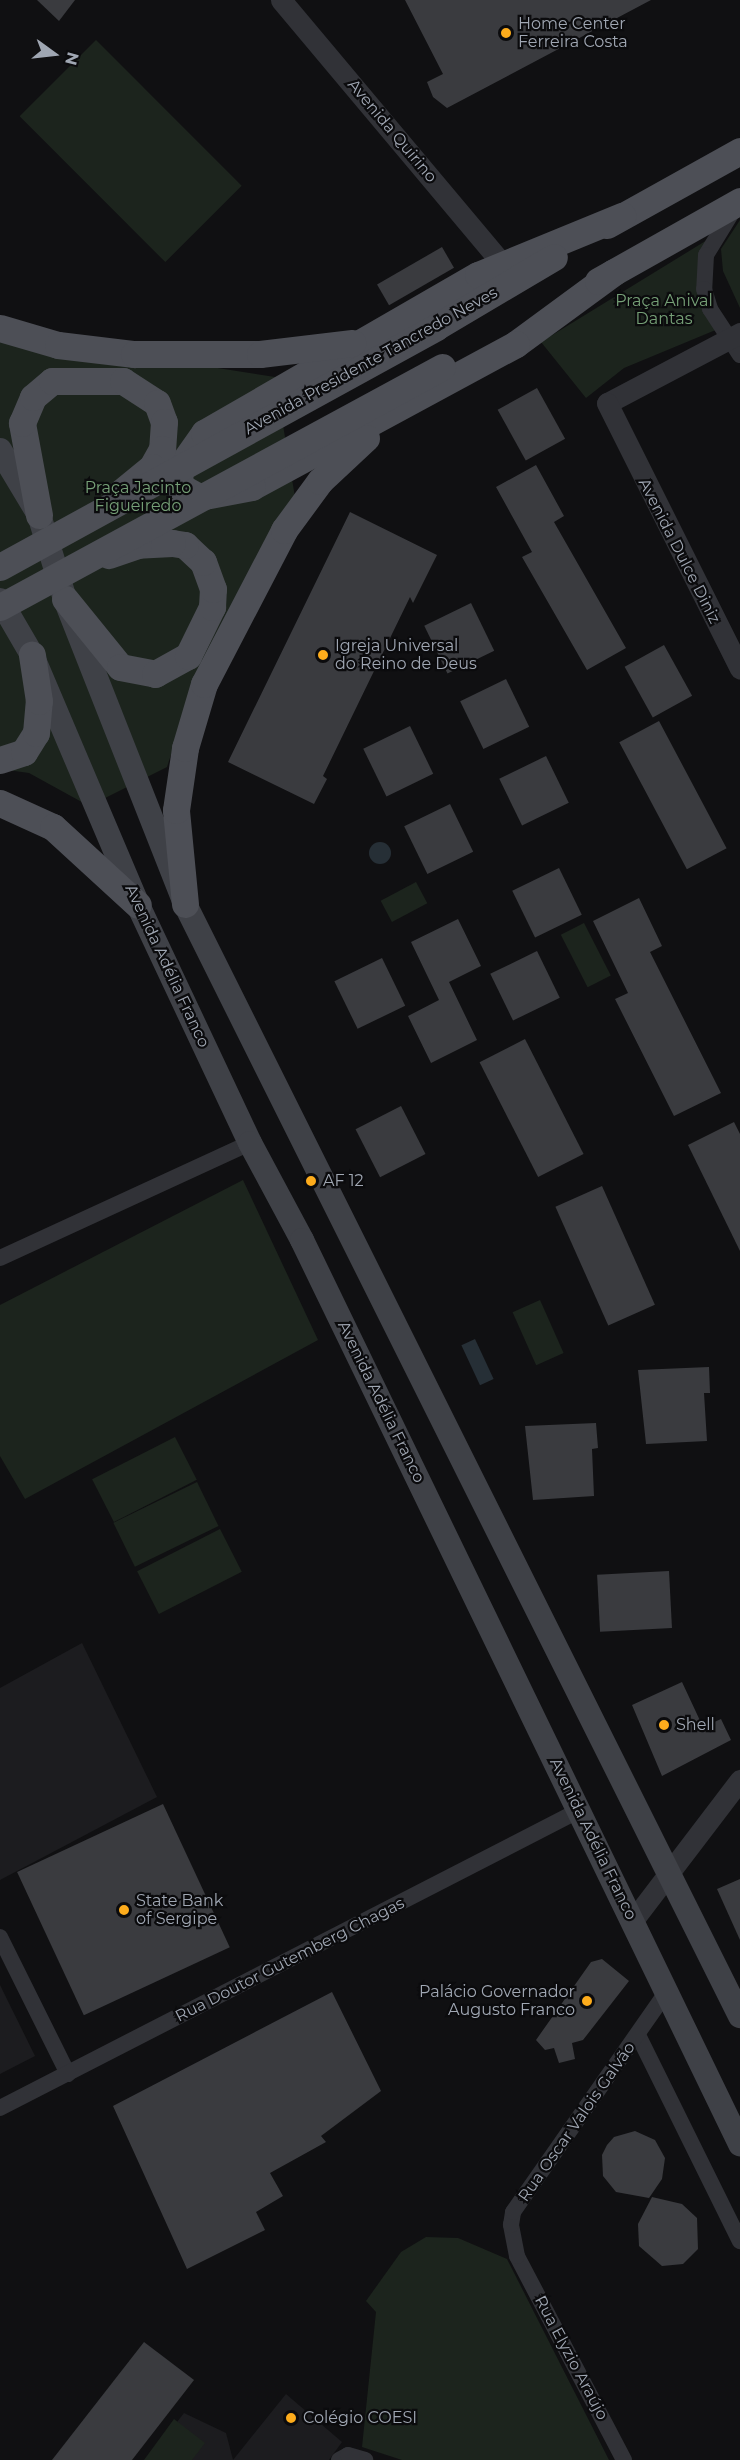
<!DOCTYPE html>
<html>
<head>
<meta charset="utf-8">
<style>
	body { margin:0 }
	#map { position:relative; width:740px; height:2460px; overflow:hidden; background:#101012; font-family:Montserrat,sans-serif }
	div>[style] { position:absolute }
	.built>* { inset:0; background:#1c1c1f }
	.green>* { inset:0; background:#1c241d; transform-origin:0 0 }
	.water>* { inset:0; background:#262f36; transform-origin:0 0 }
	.round { border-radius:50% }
	.building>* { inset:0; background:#3a3b3f; transform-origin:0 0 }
	.minor>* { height:16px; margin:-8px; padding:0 8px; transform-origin:8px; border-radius:8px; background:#313237 }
	.tertiary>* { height:21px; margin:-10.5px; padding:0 10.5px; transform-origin:10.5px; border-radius:10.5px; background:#313237 }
	.secondary>* { height:24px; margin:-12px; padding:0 12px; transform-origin:12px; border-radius:12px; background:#3f4147 }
	.primary>* { height:27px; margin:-13.5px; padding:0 13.5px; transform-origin:13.5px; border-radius:13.5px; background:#4d4f56 }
	.primary-bridge>* { height:27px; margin:-13.5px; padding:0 13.5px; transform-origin:13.5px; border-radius:13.5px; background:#4d4f56 }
	.dots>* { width:16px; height:16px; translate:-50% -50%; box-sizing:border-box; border:3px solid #0b0b0d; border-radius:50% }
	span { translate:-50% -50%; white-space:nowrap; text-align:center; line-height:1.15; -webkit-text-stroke:4.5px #0b0b0d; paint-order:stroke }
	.poi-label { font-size:16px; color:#a0a7b3 }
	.left { translate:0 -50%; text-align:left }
	.right { translate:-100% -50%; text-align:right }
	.street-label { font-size:16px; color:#a0a7b3 }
	.park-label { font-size:16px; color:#76a077 }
	.north { position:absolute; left:24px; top:24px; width:60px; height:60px; -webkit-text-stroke:4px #0b0b0d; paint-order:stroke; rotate:105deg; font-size:16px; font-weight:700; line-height:24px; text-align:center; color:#a0a7b3 }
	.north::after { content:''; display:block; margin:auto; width:21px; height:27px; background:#a0a7b3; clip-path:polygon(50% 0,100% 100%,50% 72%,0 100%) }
</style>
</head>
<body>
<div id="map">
	<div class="built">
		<div style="clip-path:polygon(82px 1643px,157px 1797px,0 1880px,0 1688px)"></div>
		<div style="clip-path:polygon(0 1985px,35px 2056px,0 2074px)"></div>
		<div style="clip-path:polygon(286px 2394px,342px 2442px,329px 2460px,233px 2460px)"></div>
		<div style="clip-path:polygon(184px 2413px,226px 2433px,233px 2460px,148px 2460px)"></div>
	</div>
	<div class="green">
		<div style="left:96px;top:40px;width:206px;height:108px;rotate:45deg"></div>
		<div style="clip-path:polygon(740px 220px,740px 308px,723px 271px,721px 249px)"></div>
		<div style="clip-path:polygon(712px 237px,700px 267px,718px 329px,624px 368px,586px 398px,541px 342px)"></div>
		<div style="clip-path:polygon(0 334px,275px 377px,295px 497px,196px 677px,167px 767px,89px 806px,29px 773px,0 769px)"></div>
		<div style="left:416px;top:882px;width:24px;height:40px;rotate:62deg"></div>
		<div style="left:584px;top:923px;width:59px;height:26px;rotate:63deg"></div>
		<div style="clip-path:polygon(243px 1180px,318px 1340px,25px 1499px,0 1456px,0 1305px)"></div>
		<div style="left:540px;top:1300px;width:58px;height:30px;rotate:66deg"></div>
		<div style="left:175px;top:1437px;width:48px;height:93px;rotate:63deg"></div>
		<div style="left:197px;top:1482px;width:49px;height:93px;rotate:64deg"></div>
		<div style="left:220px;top:1529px;width:48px;height:93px;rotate:63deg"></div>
		<div style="clip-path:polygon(426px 2237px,458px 2238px,507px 2259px,609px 2460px,402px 2460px,362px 2447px,376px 2312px,366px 2301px,401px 2252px)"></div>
		<div style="clip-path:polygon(174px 2419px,205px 2443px,192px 2460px,144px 2460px)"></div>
	</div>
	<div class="water">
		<div class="round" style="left:369px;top:842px;width:22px;height:22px"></div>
		<div style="left:475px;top:1339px;width:44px;height:15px;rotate:65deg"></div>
	</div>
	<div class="building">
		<div style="clip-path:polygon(37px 0,75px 0,59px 21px)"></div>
		<div style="clip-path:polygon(405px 0,651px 0,447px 108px,433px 97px,427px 82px,443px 74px)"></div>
		<div style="left:442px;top:247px;width:24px;height:75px;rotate:60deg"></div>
		<div style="left:537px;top:388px;width:58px;height:45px;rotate:61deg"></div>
		<div style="clip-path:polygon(536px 465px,564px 516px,554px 522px,626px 648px,587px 670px,522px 557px,532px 552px,496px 487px)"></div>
		<div style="clip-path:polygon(350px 512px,437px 555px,413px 603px,410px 597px,323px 776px,327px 779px,314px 804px,228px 762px)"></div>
		<div style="left:471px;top:603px;width:53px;height:52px;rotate:64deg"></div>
		<div style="left:664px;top:645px;width:58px;height:45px;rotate:61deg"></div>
		<div style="left:506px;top:679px;width:53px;height:51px;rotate:64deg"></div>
		<div style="left:659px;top:721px;width:144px;height:45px;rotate:62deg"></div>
		<div style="left:410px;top:726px;width:53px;height:52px;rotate:64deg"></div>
		<div style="left:546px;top:756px;width:52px;height:52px;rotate:64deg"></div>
		<div style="left:450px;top:804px;width:53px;height:51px;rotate:64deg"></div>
		<div style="left:559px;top:868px;width:52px;height:52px;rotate:64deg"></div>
		<div style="clip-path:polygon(639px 898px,662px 946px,650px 952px,721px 1093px,674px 1116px,615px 999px,628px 993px,593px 921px)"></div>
		<div style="clip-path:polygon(458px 919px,481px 966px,449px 982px,477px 1040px,431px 1063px,408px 1016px,439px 1000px,411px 942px)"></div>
		<div style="left:537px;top:951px;width:52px;height:52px;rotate:64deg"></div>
		<div style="left:382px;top:958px;width:53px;height:53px;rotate:64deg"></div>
		<div style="left:525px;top:1039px;width:129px;height:51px;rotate:63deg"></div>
		<div style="left:401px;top:1106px;width:54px;height:51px;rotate:63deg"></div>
		<div style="clip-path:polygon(734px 1122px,740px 1134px,740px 1251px,688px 1145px)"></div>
		<div style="left:602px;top:1186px;width:130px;height:51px;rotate:66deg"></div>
		<div style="clip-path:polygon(709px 1367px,710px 1393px,704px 1393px,707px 1441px,646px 1444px,638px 1370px)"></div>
		<div style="clip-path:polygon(596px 1423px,598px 1448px,592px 1449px,594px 1496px,533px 1500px,525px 1426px)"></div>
		<div style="left:669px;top:1571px;width:57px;height:72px;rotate:87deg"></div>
		<div style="clip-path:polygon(682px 1682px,703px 1727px,721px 1719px,731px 1740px,662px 1776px,632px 1705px)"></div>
		<div style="left:163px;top:1804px;width:158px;height:161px;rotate:65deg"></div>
		<div style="clip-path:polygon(740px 1879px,740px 1940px,717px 1889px)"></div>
		<div style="clip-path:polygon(602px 1959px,629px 1981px,583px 2040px,572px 2043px,575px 2059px,559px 2063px,554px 2048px,545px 2050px,536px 2040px,591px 1962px)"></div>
		<div style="clip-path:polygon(332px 1992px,381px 2091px,321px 2136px,326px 2142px,270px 2173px,283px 2196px,256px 2212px,265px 2230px,187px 2269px,113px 2106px)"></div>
		<div style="clip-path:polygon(635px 2131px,655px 2140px,665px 2158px,662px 2179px,649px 2198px,616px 2192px,603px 2176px,602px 2155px,607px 2145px,614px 2137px)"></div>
		<div style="clip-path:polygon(652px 2197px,682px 2204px,697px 2218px,698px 2249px,683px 2264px,662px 2266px,639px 2246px,638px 2224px)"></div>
		<div style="clip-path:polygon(144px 2342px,194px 2380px,132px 2460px,52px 2460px)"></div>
	</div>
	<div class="minor">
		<div style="left:736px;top:206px;width:57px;rotate:121.5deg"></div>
		<div style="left:706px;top:255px;width:34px;rotate:93deg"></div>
		<div style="left:704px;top:289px;width:21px;rotate:73deg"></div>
		<div style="left:710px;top:309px;width:55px;rotate:56.9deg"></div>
		<div style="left:0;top:1258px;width:275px;rotate:-24.7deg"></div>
		<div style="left:0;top:1937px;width:153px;rotate:63.6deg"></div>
		<div style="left:638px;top:2035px;width:230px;rotate:63.7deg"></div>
		<div style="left:0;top:2108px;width:650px;rotate:-27.2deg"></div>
		<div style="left:339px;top:2460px;width:10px;rotate:-29deg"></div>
		<div style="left:348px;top:2455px;width:18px;rotate:16deg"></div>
		<div style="left:624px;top:2460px;width:230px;rotate:-117.7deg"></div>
		<div style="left:517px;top:2256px;width:32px;rotate:-101deg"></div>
		<div style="left:511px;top:2225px;width:13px;rotate:-81deg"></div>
		<div style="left:513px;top:2212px;width:266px;rotate:-55.1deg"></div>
	</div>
	<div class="tertiary">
		<div style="left:281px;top:0;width:344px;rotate:50deg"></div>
		<div style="left:740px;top:333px;width:150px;rotate:152.2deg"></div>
		<div style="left:607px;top:403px;width:297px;rotate:63.4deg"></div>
		<div style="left:634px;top:1919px;width:175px;rotate:-52.7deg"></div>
	</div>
	<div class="secondary">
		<div style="left:0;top:450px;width:76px;rotate:59deg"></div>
		<div style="left:39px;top:515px;width:88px;rotate:72.8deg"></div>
		<div style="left:65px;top:599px;width:328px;rotate:68.5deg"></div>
		<div style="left:185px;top:904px;width:1243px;rotate:63.48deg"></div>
		<div style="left:0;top:600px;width:64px;rotate:59.8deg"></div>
		<div style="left:32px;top:655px;width:272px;rotate:67deg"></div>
		<div style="left:138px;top:905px;width:263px;rotate:64.8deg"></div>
		<div style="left:250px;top:1143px;width:110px;rotate:61.8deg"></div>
		<div style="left:302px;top:1240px;width:1005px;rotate:64.15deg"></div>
	</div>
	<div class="primary">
		<div style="left:607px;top:225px;width:152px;rotate:-29.1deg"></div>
		<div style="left:614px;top:272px;width:122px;rotate:143.7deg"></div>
		<div style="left:516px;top:344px;width:300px;rotate:151.6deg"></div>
		<div style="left:252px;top:487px;width:54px;rotate:169.3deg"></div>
		<div style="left:199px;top:497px;width:23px;rotate:-151deg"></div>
		<div style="left:179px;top:486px;width:19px;rotate:-87deg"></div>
		<div style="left:180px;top:467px;width:42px;rotate:-54.8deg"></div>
		<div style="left:204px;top:433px;width:316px;rotate:-30deg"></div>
		<div style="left:478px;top:275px;width:156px;rotate:-22.3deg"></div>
		<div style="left:598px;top:281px;width:163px;rotate:-29.4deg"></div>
		<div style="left:436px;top:327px;width:137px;rotate:-30.7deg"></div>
		<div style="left:0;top:328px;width:60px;rotate:16.3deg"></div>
		<div style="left:58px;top:345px;width:77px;rotate:6.8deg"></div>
		<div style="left:134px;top:354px;width:126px"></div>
		<div style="left:260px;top:354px;width:93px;rotate:-6.8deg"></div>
		<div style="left:39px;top:515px;width:94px;rotate:-100.5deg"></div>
		<div style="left:22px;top:423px;width:28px;rotate:-67deg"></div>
		<div style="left:33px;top:397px;width:25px;rotate:-40deg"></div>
		<div style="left:52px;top:381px;width:71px"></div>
		<div style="left:123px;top:381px;width:40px;rotate:32.9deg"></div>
		<div style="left:157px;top:403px;width:20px;rotate:70deg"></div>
		<div style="left:164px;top:422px;width:27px;rotate:94deg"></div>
		<div style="left:162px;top:449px;width:21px;rotate:119deg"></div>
		<div style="left:152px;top:467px;width:43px;rotate:140.7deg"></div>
		<div style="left:65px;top:599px;width:87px;rotate:51deg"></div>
		<div style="left:120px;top:667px;width:36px;rotate:11deg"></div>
		<div style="left:155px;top:674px;width:38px;rotate:-29deg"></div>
		<div style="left:188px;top:656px;width:55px;rotate:-63.9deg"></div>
		<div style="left:212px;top:607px;width:18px;rotate:-87deg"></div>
		<div style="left:213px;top:589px;width:29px;rotate:-110deg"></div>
		<div style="left:203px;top:562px;width:25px;rotate:-137deg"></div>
		<div style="left:185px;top:545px;width:13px;rotate:-171deg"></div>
		<div style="left:172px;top:543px;width:34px;rotate:177deg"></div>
		<div style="left:138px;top:545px;width:31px;rotate:161deg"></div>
		<div style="left:0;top:760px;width:25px;rotate:-18deg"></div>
		<div style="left:24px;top:752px;width:22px;rotate:-58deg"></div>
		<div style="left:36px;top:733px;width:32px;rotate:-85deg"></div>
		<div style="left:39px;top:701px;width:47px;rotate:-98.7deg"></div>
		<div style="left:0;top:803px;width:58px;rotate:24.4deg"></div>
		<div style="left:53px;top:827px;width:115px;rotate:42.5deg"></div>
		<div style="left:185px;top:904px;width:94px;rotate:-95.5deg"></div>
		<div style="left:176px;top:810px;width:63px;rotate:-81.7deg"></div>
		<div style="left:185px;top:748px;width:67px;rotate:-73.5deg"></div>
		<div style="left:204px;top:684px;width:174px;rotate:-62.5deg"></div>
		<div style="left:284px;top:530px;width:61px;rotate:-53.7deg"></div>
		<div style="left:320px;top:481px;width:63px;rotate:-43.1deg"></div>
	</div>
	<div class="primary-bridge">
		<div style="left:0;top:567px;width:498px;rotate:-28.8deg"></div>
		<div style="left:0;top:607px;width:503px;rotate:-28.5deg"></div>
	</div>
	<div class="dots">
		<div style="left:506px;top:33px;background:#fdac1c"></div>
		<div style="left:323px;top:655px;background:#fdac1c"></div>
		<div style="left:311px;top:1181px;background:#fdac1c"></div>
		<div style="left:664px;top:1725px;background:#fdac1c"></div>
		<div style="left:124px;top:1910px;background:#fdac1c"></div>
		<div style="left:587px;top:2001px;background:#fdac1c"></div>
		<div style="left:291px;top:2418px;background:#fdac1c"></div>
	</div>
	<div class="poi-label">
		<span class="left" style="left:518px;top:33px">Home Center<br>Ferreira Costa</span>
		<span class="left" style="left:335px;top:655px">Igreja Universal<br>do Reino de Deus</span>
		<span class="left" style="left:323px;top:1181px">AF 12</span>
		<span class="left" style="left:676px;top:1725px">Shell</span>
		<span class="left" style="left:136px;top:1910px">State Bank<br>of Sergipe</span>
		<span class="right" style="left:575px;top:2001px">Palácio Governador<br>Augusto Franco</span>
		<span class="left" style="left:303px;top:2418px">Colégio COESI</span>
	</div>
	<div class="street-label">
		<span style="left:392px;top:131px;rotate:50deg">Avenida Quirino</span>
		<span style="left:371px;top:361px;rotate:-29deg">Avenida Presidente Tancredo Neves</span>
		<span style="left:679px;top:551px;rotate:63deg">Avenida Dulce Diniz</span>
		<span style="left:167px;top:966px;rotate:65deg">Avenida Adélia Franco</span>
		<span style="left:381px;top:1402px;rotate:64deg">Avenida Adélia Franco</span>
		<span style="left:593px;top:1839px;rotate:64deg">Avenida Adélia Franco</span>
		<span style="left:290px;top:1960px;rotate:-27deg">Rua Doutor Gutemberg Chagas</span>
		<span style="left:577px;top:2122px;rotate:-55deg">Rua Oscar Valois Galvão</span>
		<span style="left:571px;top:2358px;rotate:62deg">Rua Elyzio Araújo</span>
	</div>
	<div class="park-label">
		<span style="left:664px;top:310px">Praça Anival<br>Dantas</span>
		<span style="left:138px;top:497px">Praça Jacinto<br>Figueiredo</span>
	</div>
	<div class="north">N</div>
</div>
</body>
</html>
